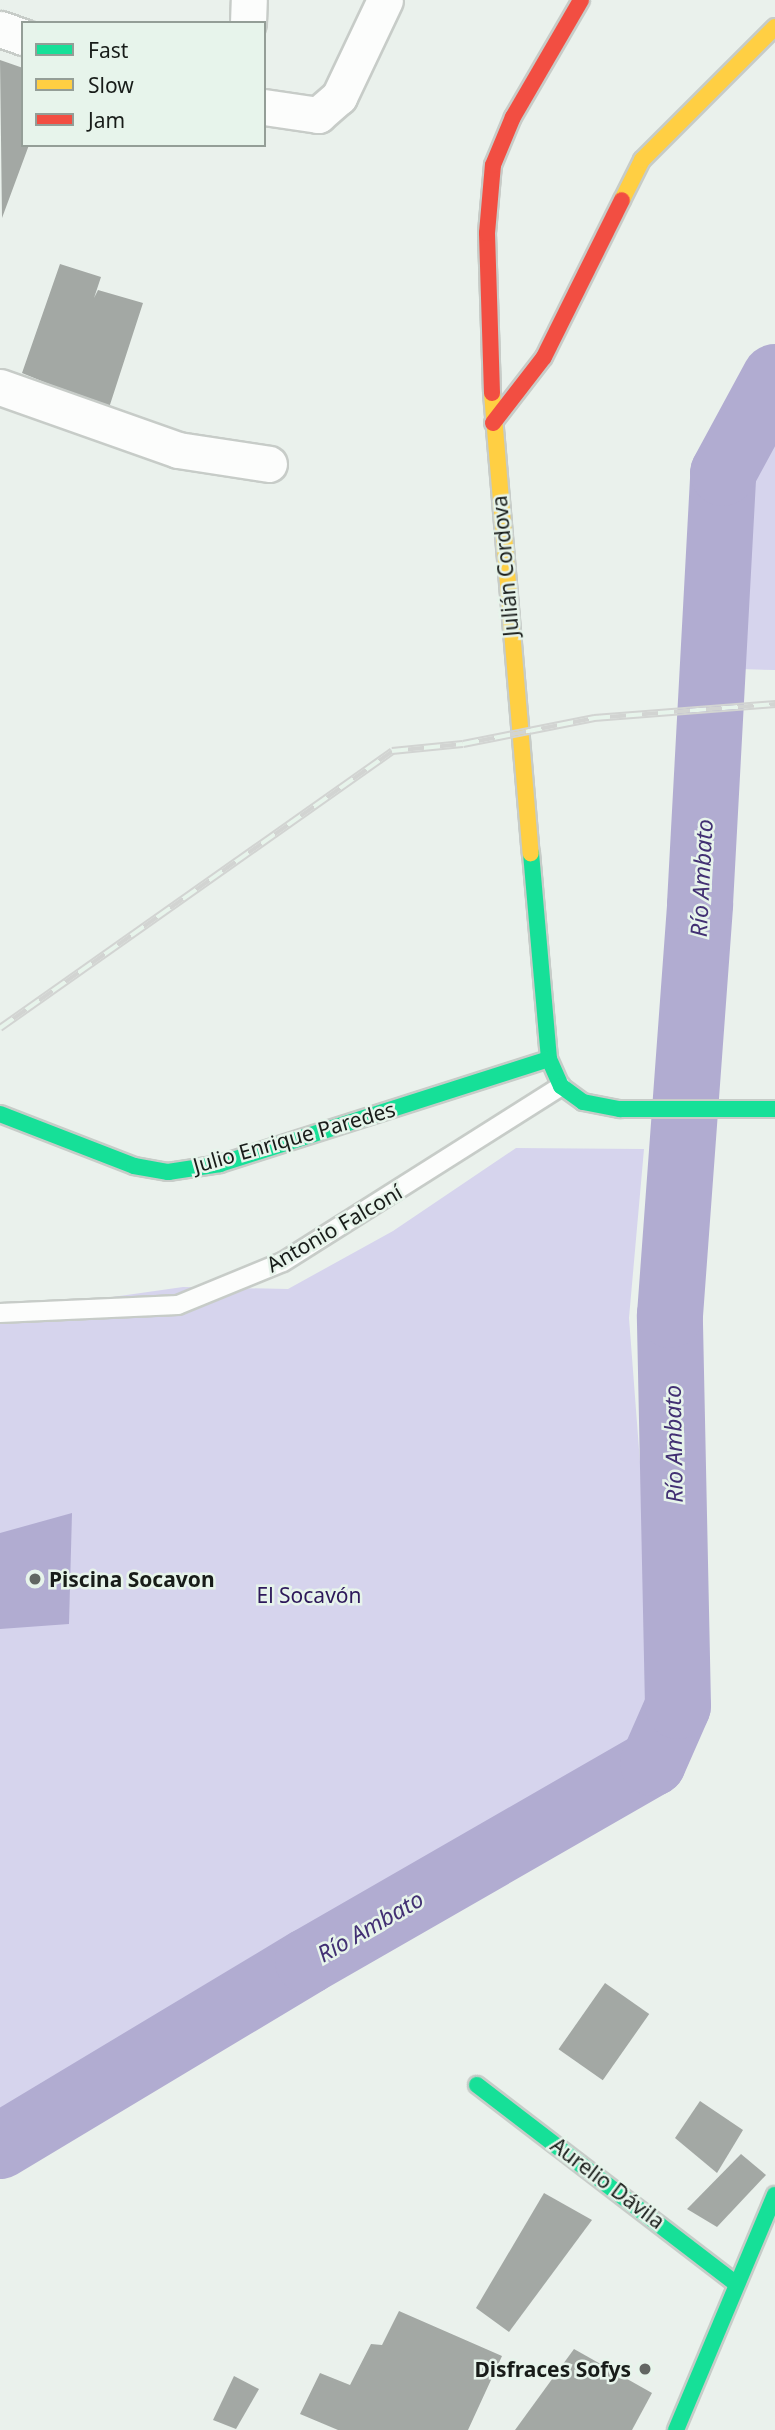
<!DOCTYPE html>
<html>
<head>
<meta charset="utf-8">
<style>
	body { margin:0 }
	#map { position:relative; width:775px; height:2430px; overflow:hidden; background:#eaf1ec; font-family:"Noto Sans",sans-serif }
	div>[style] { position:absolute }
	.green>* { inset:0; background:#d6d4ed }
	.water>* { inset:0; background:#b1acd1 }
	.river>* { height:66px; margin:-33px; padding:0 33px; transform-origin:33px; border-radius:33px; background:#b1acd1 }
	.building>* { inset:0; background:#a3a8a4; transform-origin:0 0 }
	.roads { filter:drop-shadow(2px 0 #c7ccc8) drop-shadow(-2px 0 #c7ccc8) drop-shadow(0 2px #c7ccc8) drop-shadow(0 -2px #c7ccc8) }
	.lane>* { height:18px; margin:-9px; padding:0 9px; transform-origin:9px; border-radius:9px; background:#fcfdfc }
	.street>* { height:35px; margin:-17.5px; padding:0 17.5px; transform-origin:17.5px; border-radius:17.5px; background:#fcfdfc }
	.fast>* { height:16px; margin:-8px; padding:0 8px; transform-origin:8px; border-radius:8px; background:#16e098 }
	.slow>* { height:16px; margin:-8px; padding:0 8px; transform-origin:8px; border-radius:8px; background:#ffcf43 }
	.jam>* { height:16px; margin:-8px; padding:0 8px; transform-origin:8px; border-radius:8px; background:#f24e42 }
	.rail>* { height:8px; margin-top:-4px; transform-origin:0; background:repeating-linear-gradient(90deg,#e7f4eb 0 16px,#d2d4d2 0 32px); box-sizing:border-box; border-block:2px solid #d2d4d2 }
	.dots>* { width:19px; height:19px; translate:-50% -50%; box-sizing:border-box; border:4px solid #e7f4eb; border-radius:50% }
	span { translate:-50% -50%; white-space:nowrap; text-align:center; line-height:1.15; -webkit-text-stroke:5px #e7f4eb; paint-order:stroke }
	.street-label { font-size:21px; color:#181c19 }
	.poi-label { font-size:21px; color:#181c19; font-weight:700 }
	.left { translate:0 -50%; text-align:left }
	.right { translate:-100% -50%; text-align:right }
	.park-label { font-size:21px; color:#2d185a }
	.water-label { font-size:23px; color:#423073; font-style:italic }
	.legend { position:absolute; left:21px; top:21px; width:245px; height:126px; box-sizing:border-box; background:#e7f4eb; border:2px solid #949e97; margin:0; padding:9px 12px; list-style:none; font-size:21px; color:#181c19 }
	.legend li { display:flex; align-items:center; gap:14px; height:35px }
	.legend b { width:35px; border:2px solid #949e97 }
</style>
</head>
<body>
<div id="map">
	<div class="green">
		<div style="clip-path:polygon(775px 425px,775px 670px,739px 669px,750px 471px)"></div>
		<div style="clip-path:polygon(516px 1148px,644px 1149px,629px 1318px,658px 1698px,635px 1749px,572px 1799px,303px 1952px,0 2133px,0 1313px,183px 1287px,288px 1289px,393px 1231px)"></div>
	</div>
	<div class="water">
		<div style="clip-path:polygon(72px 1513px,69px 1624px,0 1629px,0 1533px)"></div>
	</div>
	<div class="river">
		<div style="left:0;top:2146px;width:359px;rotate:-31deg"></div>
		<div style="left:308px;top:1961px;width:398px;rotate:-29.9deg"></div>
		<div style="left:653px;top:1763px;width:62px;rotate:-66.3deg"></div>
		<div style="left:678px;top:1706px;width:391px;rotate:-91.2deg"></div>
		<div style="left:670px;top:1315px;width:412px;rotate:-85.8deg"></div>
		<div style="left:700px;top:904px;width:432px;rotate:-86.9deg"></div>
		<div style="left:723px;top:473px;width:109px;rotate:-61.6deg"></div>
	</div>
	<div class="building">
		<div style="clip-path:polygon(0 60px,23px 68px,23px 145px,29px 145px,2px 218px)"></div>
		<div style="clip-path:polygon(60px 264px,101px 277px,94px 298px,98px 290px,143px 303px,106px 417px,58px 397px,61px 389px,22px 373px)"></div>
		<div style="left:605px;top:1983px;width:54px;height:81px;rotate:35deg"></div>
		<div style="clip-path:polygon(700px 2101px,743px 2130px,717px 2173px,675px 2138px)"></div>
		<div style="clip-path:polygon(741px 2154px,766px 2175px,717px 2227px,687px 2209px)"></div>
		<div style="clip-path:polygon(544px 2193px,592px 2220px,509px 2332px,476px 2308px)"></div>
		<div style="clip-path:polygon(399px 2311px,502px 2356px,468px 2430px,338px 2430px,300px 2414px,320px 2373px,350px 2385px,371px 2344px,382px 2345px)"></div>
		<div style="clip-path:polygon(574px 2349px,652px 2393px,632px 2430px,515px 2430px)"></div>
		<div style="clip-path:polygon(234px 2376px,259px 2389px,236px 2429px,213px 2420px)"></div>
	</div>
	<div class="roads">
		<div class="lane">
			<div style="left:0;top:1313px;width:178px;rotate:-2.6deg"></div>
			<div style="left:178px;top:1305px;width:113px;rotate:-22.3deg"></div>
			<div style="left:283px;top:1262px;width:329px;rotate:-32.3deg"></div>
		</div>
		<div class="street">
			<div style="left:248px;top:23px;width:23px;rotate:-88deg"></div>
			<div style="left:0;top:29px;width:24px;rotate:19deg"></div>
			<div style="left:264px;top:107px;width:55px;rotate:8.4deg"></div>
			<div style="left:318px;top:115px;width:28px;rotate:-41deg"></div>
			<div style="left:339px;top:97px;width:107px;rotate:-64.6deg"></div>
			<div style="left:0;top:387px;width:189px;rotate:19.5deg"></div>
			<div style="left:178px;top:450px;width:92px;rotate:8.7deg"></div>
		</div>
		<div class="fast">
			<div style="left:531px;top:853px;width:207px;rotate:85deg"></div>
			<div style="left:549px;top:1059px;width:30px;rotate:66deg"></div>
			<div style="left:561px;top:1086px;width:27px;rotate:36deg"></div>
			<div style="left:583px;top:1102px;width:38px;rotate:11deg"></div>
			<div style="left:620px;top:1109px;width:155px"></div>
			<div style="left:0;top:1114px;width:144px;rotate:21.2deg"></div>
			<div style="left:134px;top:1166px;width:35px;rotate:10deg"></div>
			<div style="left:168px;top:1172px;width:53px;rotate:-8.7deg"></div>
			<div style="left:220px;top:1164px;width:345px;rotate:-17.7deg"></div>
			<div style="left:477px;top:2085px;width:327px;rotate:37.5deg"></div>
			<div style="left:676px;top:2430px;width:255px;rotate:-67.2deg"></div>
		</div>
		<div class="slow">
			<div style="left:622px;top:200px;width:45px;rotate:-63.4deg"></div>
			<div style="left:642px;top:160px;width:188px;rotate:-45deg"></div>
			<div style="left:492px;top:393px;width:462px;rotate:85.2deg"></div>
		</div>
		<div class="jam">
			<div style="left:492px;top:393px;width:160px;rotate:-91.8deg"></div>
			<div style="left:487px;top:233px;width:68px;rotate:-85deg"></div>
			<div style="left:493px;top:165px;width:52px;rotate:-67.4deg"></div>
			<div style="left:513px;top:117px;width:135px;rotate:-59.8deg"></div>
			<div style="left:493px;top:423px;width:83px;rotate:-52.3deg"></div>
			<div style="left:544px;top:357px;width:175px;rotate:-63.6deg"></div>
		</div>
	</div>
	<div class="rail">
		<div style="left:0;top:1028px;width:480px;rotate:-35.2deg"></div>
		<div style="left:392px;top:751px;width:71px;rotate:-5.6deg"></div>
		<div style="left:463px;top:744px;width:134px;rotate:-11.2deg"></div>
		<div style="left:594px;top:718px;width:182px;rotate:-4.4deg"></div>
	</div>
	<div class="dots">
		<div style="left:35px;top:1579px;background:#626763"></div>
		<div style="left:645px;top:2369px;background:#626763"></div>
	</div>
	<div class="street-label">
		<span style="left:505px;top:566px;rotate:-95deg">Julián Cordova</span>
		<span style="left:294px;top:1137px;rotate:-16deg">Julio Enrique Paredes</span>
		<span style="left:334px;top:1228px;rotate:-30deg">Antonio Falconí</span>
		<span style="left:608px;top:2183px;rotate:37deg">Aurelio Dávila</span>
	</div>
	<div class="poi-label">
		<span class="left" style="left:49px;top:1579px">Piscina Socavon</span>
		<span class="right" style="left:631px;top:2369px">Disfraces Sofys</span>
	</div>
	<div class="park-label">
		<span style="left:309px;top:1595px">El Socavón</span>
	</div>
	<div class="water-label">
		<span style="left:701px;top:878px;rotate:-87deg">Río Ambato</span>
		<span style="left:673px;top:1444px;rotate:-91deg">Río Ambato</span>
		<span style="left:370px;top:1926px;rotate:-30deg">Río Ambato</span>
	</div>
	<ul class="legend">
	<li><b style="height:9px;background:#16e098"></b>Fast</li>
	<li><b style="height:9px;background:#ffcf43"></b>Slow</li>
	<li><b style="height:9px;background:#f24e42"></b>Jam</li>
	</ul>
</div>
</body>
</html>
